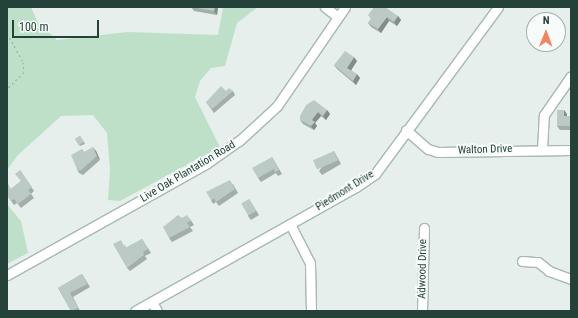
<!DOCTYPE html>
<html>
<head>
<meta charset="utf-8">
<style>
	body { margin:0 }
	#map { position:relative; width:578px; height:318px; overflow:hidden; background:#e6efeb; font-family:"Roboto Condensed",sans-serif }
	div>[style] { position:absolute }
	.green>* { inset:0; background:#bfe0c8 }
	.path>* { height:1px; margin-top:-0.5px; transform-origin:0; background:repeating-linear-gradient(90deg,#86b3a5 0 2px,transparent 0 5px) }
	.roads { filter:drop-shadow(1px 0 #a8b8b2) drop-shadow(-1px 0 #a8b8b2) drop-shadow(0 1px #a8b8b2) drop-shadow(0 -1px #a8b8b2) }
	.minor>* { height:9px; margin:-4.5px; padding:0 4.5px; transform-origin:4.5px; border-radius:4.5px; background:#fff }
	.wall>* { inset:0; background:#a1aea9 }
	.shaded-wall>* { inset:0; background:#838d89 }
	.building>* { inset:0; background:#bbcac4; transform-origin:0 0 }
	span { translate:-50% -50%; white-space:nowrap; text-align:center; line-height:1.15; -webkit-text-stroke:4px #f7fbf9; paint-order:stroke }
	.street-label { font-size:11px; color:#24423a }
	.frame { position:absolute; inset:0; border:8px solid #24423a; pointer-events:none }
	.north { position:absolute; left:526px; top:12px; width:40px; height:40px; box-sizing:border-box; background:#f7fbf9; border:1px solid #a3b1ad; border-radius:50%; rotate:1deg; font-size:11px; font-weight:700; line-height:16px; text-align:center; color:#24423a }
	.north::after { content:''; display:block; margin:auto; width:14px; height:18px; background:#f4845f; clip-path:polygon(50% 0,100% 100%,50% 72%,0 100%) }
	.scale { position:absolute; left:12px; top:20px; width:87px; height:18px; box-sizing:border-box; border:2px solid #24423a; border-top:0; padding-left:5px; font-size:12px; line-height:14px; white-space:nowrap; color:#24423a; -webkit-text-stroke:3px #f7fbf9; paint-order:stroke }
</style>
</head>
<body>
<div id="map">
	<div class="green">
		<div style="clip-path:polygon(7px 7px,31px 7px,37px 21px,57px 40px,128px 32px,218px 35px,223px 7px,258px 7px,237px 23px,225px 66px,211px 68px,200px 81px,195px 97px,220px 147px,120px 201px,108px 200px,110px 169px,107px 133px,93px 115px,61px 116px,18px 155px,7px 170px)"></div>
		<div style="clip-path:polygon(7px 204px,21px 221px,28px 253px,7px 264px)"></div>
	</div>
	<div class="path">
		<div style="left:7px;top:33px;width:33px;rotate:61deg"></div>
		<div style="left:23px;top:62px;width:10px;rotate:84deg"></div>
		<div style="left:24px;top:72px;width:24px;rotate:135deg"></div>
	</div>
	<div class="roads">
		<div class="minor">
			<div style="left:325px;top:7px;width:16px;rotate:38deg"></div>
			<div style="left:406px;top:130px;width:29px;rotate:41deg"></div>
			<div style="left:428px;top:149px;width:10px;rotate:17deg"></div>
			<div style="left:438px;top:152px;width:133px;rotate:-0.9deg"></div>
			<div style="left:542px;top:150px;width:35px;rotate:-87deg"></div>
			<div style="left:544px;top:115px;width:47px;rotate:-55.3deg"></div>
			<div style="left:290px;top:224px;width:44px;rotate:62.9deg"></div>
			<div style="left:310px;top:263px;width:48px;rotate:88.8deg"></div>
			<div style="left:522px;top:261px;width:16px;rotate:4deg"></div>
			<div style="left:538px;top:262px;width:14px;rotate:39deg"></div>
			<div style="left:549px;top:271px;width:23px;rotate:20deg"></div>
			<div style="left:7px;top:275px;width:229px;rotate:-29.2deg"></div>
			<div style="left:207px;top:163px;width:39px;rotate:-35deg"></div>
			<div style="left:239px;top:141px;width:52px;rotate:-42.6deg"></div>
			<div style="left:277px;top:106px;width:120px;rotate:-55.5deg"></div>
			<div style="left:152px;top:302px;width:10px;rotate:61deg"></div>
			<div style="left:135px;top:311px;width:253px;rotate:-29.3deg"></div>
			<div style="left:356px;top:187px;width:23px;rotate:-34deg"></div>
			<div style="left:375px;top:174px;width:207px;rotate:-53.6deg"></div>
			<div style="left:422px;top:311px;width:83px;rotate:-88.6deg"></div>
		</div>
	</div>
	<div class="wall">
		<div style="clip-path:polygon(191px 7px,218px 7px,217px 15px,194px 11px)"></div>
		<div style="clip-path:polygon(398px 16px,401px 20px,397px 26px,389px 21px,381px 33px,371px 27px,368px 23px,371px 19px)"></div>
		<div style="clip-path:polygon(357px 61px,351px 70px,360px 78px,356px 85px,337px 69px,334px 65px)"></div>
		<div style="clip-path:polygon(226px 91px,233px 91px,235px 95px,214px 113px,206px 102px)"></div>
		<div style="clip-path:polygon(327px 110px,330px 114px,326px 120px,321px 116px,315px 123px,317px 126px,314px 130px,303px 124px,300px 120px,300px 116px)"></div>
		<div style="clip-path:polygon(567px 114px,567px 116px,571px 116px,571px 130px,560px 130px,557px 126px)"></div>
		<div style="clip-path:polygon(80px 136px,85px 144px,80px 146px,75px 139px)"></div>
		<div style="clip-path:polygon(82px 149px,84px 152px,96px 151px,100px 160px,83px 175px,79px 173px,77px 169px)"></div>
		<div style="clip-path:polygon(334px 151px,341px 164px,322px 175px,319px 171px)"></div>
		<div style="clip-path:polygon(272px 157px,282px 174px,278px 176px,276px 173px,261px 182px,258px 178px)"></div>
		<div style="clip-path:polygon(20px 170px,34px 191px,31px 194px,34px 198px,21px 208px,17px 203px,14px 205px,7px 195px,11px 189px,21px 181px)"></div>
		<div style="clip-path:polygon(233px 184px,238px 193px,219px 206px,216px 202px,213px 204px,211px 200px)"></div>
		<div style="clip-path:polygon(249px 199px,259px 215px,251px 220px,248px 216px)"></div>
		<div style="clip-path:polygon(182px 218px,190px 219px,194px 225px,190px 227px,193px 231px,172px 242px,169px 238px)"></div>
		<div style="clip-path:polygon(142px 239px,151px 253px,145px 256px,147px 259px,130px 271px,127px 268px,124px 244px,126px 248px)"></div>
		<div style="clip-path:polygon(82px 274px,90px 287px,73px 297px,80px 311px,71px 311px,58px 288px)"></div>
	</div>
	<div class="shaded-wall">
		<div style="clip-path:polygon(215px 7px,218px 7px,217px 15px,214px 11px)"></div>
		<div style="clip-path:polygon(398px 16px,401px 20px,397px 26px,394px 22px)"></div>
		<div style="clip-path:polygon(387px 17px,389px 21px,381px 33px,378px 29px)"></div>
		<div style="clip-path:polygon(354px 57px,357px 61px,350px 72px,347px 68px)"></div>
		<div style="clip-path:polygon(357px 74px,360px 78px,356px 85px,353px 81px)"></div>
		<div style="clip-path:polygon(327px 110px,330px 114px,326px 120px,323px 116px)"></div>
		<div style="clip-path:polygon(564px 110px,567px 114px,567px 120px,564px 116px)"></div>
		<div style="clip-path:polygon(318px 112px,321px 116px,315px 123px,317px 126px,314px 130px,311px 126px,312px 120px)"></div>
		<div style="clip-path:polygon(93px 147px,96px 151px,100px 160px,97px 156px)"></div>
	</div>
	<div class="building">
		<div style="clip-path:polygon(191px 7px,215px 7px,214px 11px)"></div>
		<div style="clip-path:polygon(374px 7px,378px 8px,379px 7px,385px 7px,398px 16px,394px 22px,387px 17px,378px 29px,368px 23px,371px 19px,368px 15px)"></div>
		<div style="clip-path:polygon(345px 51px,354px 57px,347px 68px,357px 74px,353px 81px,334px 65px)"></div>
		<div style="clip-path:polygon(221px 86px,226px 91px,229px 88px,233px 91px,212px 109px,206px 102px)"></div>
		<div style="clip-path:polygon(314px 100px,327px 110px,323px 116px,318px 112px,312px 120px,315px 122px,311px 126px,300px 120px,300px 116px,306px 105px)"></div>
		<div style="clip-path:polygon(557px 110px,564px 110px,564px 116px,571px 116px,571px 126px,557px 126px)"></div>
		<div style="left:80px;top:136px;width:7px;height:6px;rotate:56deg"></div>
		<div style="clip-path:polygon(93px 147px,97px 156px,80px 171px,77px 169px,71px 155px,82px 149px,84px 152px)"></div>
		<div style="left:334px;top:151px;width:10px;height:23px;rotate:66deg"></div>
		<div style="clip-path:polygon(272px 157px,279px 170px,275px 172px,274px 169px,258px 178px,252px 168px)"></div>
		<div style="clip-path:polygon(20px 170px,32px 187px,28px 190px,31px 194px,18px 204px,14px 199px,11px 201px,7px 195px,7px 185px,8px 184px,11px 189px,21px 181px,15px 174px)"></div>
		<div style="clip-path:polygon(230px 180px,235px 189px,216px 202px,214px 198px,211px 200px,206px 192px)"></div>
		<div style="left:249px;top:199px;width:14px;height:9px;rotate:60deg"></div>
		<div style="clip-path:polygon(178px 215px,182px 218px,187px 215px,191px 221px,187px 223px,190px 227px,169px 238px,163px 227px)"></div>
		<div style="clip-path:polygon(142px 239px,148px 249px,143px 252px,144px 255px,127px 268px,113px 244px,121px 240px,125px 248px)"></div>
		<div style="clip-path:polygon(82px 274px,87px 284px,70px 293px,78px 308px,72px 311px,71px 311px,58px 288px)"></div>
	</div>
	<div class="street-label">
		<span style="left:485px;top:150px;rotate:-2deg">Walton Drive</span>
		<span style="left:188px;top:172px;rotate:-31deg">Live Oak Plantation Road</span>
		<span style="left:345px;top:191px;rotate:-32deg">Piedmont Drive</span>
		<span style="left:423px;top:269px;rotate:-89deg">Adwood Drive</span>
	</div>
	<div class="frame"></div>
	<div class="north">N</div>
	<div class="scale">100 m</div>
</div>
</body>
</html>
